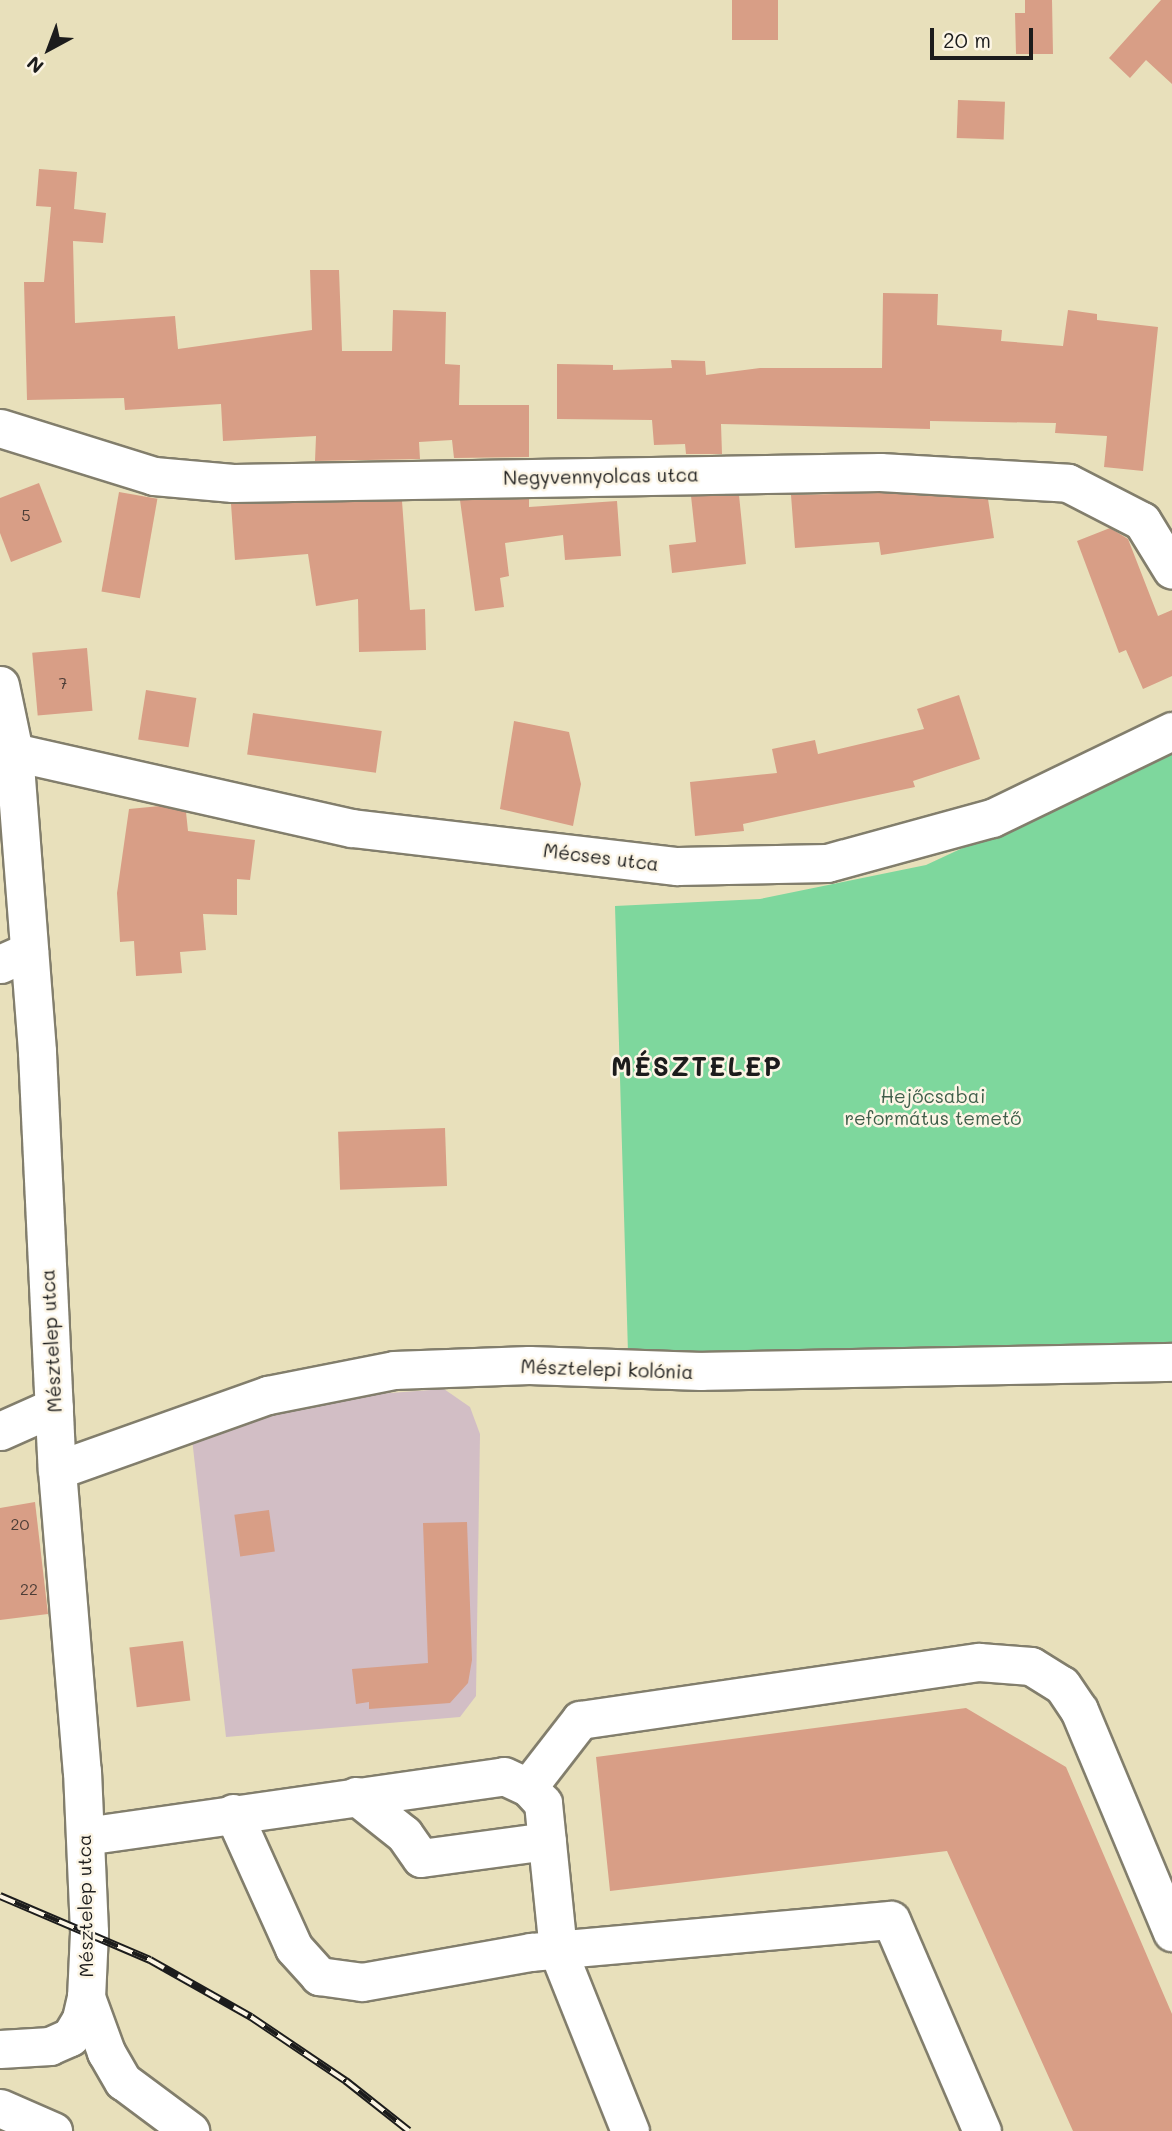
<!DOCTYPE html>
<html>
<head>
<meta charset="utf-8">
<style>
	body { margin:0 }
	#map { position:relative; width:1172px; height:2131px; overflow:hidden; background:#e8e0bb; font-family:Mali,sans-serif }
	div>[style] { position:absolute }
	.industrial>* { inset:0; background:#d2bec5 }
	.green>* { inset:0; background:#7ed79d }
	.building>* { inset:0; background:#d89e86; transform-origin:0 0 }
	.roads { filter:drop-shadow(2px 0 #827e6c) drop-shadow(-2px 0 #827e6c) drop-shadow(0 2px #827e6c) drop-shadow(0 -2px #827e6c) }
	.minor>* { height:37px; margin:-18.5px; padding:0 18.5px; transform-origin:18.5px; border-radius:18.5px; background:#fff }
	.rail>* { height:8px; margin-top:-4px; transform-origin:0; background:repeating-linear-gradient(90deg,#fcf5e5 0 16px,#1c1c1c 0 32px); box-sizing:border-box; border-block:2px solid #1c1c1c }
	span { translate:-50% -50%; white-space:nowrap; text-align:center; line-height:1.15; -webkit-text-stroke:5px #fcf5e5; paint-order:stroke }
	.number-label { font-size:16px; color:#4b3c36 }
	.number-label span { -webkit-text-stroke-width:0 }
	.street-label { font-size:19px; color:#1c1c1c }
	.park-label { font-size:19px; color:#3e5d49 }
	.district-label { font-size:26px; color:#1c1c1c; font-weight:700; letter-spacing:2px }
	.north { position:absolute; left:14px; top:14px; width:70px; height:70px; -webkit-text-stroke:5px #fcf5e5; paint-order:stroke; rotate:221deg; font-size:19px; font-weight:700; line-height:28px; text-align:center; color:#1c1c1c }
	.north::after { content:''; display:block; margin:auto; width:24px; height:32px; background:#1c1c1c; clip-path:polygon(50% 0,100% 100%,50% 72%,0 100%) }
	.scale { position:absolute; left:930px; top:28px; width:103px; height:32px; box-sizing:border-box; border:4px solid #1c1c1c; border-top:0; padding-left:9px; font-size:21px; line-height:24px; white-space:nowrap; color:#1c1c1c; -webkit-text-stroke:5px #fcf5e5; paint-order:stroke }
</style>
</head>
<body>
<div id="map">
	<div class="industrial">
		<div style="clip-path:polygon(444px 1389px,470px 1407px,480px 1434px,476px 1696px,460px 1717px,226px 1737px,192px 1439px,309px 1399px)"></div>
	</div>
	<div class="green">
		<div style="clip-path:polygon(1172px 751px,1172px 1343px,628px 1353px,615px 906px,760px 899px,926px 865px)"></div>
	</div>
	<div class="building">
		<div style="left:732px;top:0;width:46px;height:40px"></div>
		<div style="clip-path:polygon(1025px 0,1052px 0,1053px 54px,1016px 54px,1015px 13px,1025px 13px)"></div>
		<div style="clip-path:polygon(1161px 0,1172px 0,1172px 84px,1146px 60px,1130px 78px,1109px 58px)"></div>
		<div style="left:958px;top:100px;width:47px;height:38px;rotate:2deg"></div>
		<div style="clip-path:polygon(39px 169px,77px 172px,74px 209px,106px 213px,103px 243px,73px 241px,75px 323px,175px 316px,178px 349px,312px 330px,310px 270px,339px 270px,342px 351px,392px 351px,393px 310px,446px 312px,445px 364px,460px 365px,459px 405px,529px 405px,529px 457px,454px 458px,452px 440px,419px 442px,420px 459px,315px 461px,316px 436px,223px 441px,221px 404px,125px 410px,124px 398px,27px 400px,24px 282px,44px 282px,51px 207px,36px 206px)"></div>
		<div style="clip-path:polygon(883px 293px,938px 294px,937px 325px,1002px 330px,1001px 341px,1063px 346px,1068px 310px,1097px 314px,1097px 320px,1158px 327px,1143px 471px,1104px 467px,1107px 436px,1055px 433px,1056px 423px,930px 421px,930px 429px,721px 424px,722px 454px,686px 454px,685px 444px,654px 445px,652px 420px,557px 419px,557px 364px,613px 365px,613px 370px,672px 368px,671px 360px,705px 361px,706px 375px,760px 368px,882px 368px)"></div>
		<div style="clip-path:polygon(39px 483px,62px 542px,11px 562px,0 533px,0 498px)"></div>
		<div style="left:119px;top:492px;width:39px;height:101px;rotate:10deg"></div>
		<div style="clip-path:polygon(880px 493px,988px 499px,994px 538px,881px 555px,879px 542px,795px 548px,791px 495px)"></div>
		<div style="clip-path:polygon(739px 495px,746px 564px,672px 573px,669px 545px,696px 542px,691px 496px)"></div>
		<div style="clip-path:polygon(529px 499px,529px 507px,617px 501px,621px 556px,565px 560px,563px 535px,505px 543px,509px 576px,500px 578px,504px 607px,475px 611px,460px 500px)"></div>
		<div style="clip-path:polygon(402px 501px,410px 610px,425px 609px,426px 650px,359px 652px,358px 599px,316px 606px,308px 554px,235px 560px,231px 504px)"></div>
		<div style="clip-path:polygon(1110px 528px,1128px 539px,1158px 616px,1172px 610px,1172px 676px,1143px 689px,1126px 650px,1119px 653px,1077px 541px)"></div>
		<div style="left:87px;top:648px;width:63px;height:55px;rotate:85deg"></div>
		<div style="left:146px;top:690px;width:51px;height:50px;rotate:9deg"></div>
		<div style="clip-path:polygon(959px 695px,980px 759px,913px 781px,915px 787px,743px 824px,744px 831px,695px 836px,690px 782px,777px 773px,772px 749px,815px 740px,818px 754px,924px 729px,917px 709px)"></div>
		<div style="left:253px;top:713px;width:130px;height:42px;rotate:8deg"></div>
		<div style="clip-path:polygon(514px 721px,569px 732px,581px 784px,573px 826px,500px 809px)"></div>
		<div style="clip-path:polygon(160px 806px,186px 812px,188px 831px,255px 840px,250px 880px,237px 879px,237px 915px,203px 914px,206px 950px,180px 952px,182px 973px,136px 976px,134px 941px,120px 942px,117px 893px,129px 809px)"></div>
		<div style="left:445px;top:1128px;width:58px;height:107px;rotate:88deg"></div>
		<div style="clip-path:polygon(35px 1502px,48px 1614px,0 1620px,0 1508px)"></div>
		<div style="left:269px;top:1510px;width:42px;height:35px;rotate:82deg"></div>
		<div style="clip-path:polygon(467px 1522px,472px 1660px,468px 1683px,450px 1703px,369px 1709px,369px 1702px,356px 1704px,352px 1669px,428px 1663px,423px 1523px)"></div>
		<div style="left:183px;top:1641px;width:60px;height:54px;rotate:83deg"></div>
		<div style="clip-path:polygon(966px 1708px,1066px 1767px,1172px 2014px,1172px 2131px,1073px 2131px,947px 1851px,610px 1891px,596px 1757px)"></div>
	</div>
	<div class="roads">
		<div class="minor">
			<div style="left:0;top:428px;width:161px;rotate:17.3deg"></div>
			<div style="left:154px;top:476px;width:79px;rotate:5.1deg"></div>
			<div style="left:233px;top:483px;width:647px;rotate:-0.97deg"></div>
			<div style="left:880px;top:472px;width:188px;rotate:3.3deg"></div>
			<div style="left:1068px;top:483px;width:83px;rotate:27.2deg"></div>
			<div style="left:1142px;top:521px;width:57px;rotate:58.5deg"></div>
			<div style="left:0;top:685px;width:68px;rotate:78.2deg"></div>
			<div style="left:14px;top:752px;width:301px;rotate:85.6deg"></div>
			<div style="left:37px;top:1052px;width:418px;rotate:87.3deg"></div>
			<div style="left:57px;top:1470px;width:302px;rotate:85.3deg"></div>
			<div style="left:82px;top:1771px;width:161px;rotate:87.5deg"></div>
			<div style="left:89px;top:1932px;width:65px;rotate:92.6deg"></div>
			<div style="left:86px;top:1997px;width:23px;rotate:103deg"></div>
			<div style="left:81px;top:2019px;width:21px;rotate:121deg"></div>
			<div style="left:70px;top:2037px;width:22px;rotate:156deg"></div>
			<div style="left:50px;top:2046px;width:50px;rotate:176.6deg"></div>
			<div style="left:14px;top:752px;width:346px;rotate:12.7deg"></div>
			<div style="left:352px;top:828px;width:327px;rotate:6.7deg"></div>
			<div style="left:677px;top:866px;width:150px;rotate:-1.1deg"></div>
			<div style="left:827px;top:863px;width:171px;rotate:-15.3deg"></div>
			<div style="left:992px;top:818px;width:200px;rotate:-25.8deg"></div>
			<div style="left:0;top:964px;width:32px;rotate:-24deg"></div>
			<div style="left:0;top:1431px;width:59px;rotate:-24deg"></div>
			<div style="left:57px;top:1470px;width:224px;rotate:-19.6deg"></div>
			<div style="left:268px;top:1395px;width:128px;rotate:-11.2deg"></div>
			<div style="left:394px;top:1370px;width:135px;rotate:-2.1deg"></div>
			<div style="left:529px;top:1365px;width:172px;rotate:2deg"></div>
			<div style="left:701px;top:1371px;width:471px;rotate:-1.1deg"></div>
			<div style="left:528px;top:1787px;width:85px;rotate:-52.2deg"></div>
			<div style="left:580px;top:1720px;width:403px;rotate:-8.3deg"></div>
			<div style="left:979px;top:1662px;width:52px;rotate:4.4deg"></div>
			<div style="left:1031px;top:1666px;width:36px;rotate:32deg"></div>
			<div style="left:1062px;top:1685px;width:30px;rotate:56deg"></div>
			<div style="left:1079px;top:1710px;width:241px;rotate:67.3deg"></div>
			<div style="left:356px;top:1796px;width:61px;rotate:38.4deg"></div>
			<div style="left:404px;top:1834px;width:29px;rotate:55deg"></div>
			<div style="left:421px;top:1858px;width:127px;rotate:-7.7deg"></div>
			<div style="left:233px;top:1813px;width:148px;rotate:65.7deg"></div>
			<div style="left:294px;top:1948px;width:38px;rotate:48deg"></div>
			<div style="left:319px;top:1976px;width:43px;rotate:7.9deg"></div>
			<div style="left:362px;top:1982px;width:172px;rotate:-10.1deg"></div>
			<div style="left:531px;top:1952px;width:361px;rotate:-5.1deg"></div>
			<div style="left:891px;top:1920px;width:230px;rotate:66.7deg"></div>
			<div style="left:85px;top:1836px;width:423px;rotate:-8.1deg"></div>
			<div style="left:504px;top:1776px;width:26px;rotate:25deg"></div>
			<div style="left:528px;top:1787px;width:22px;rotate:47deg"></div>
			<div style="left:543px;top:1803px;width:149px;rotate:84.2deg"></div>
			<div style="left:558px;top:1951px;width:194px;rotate:68.2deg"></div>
			<div style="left:86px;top:1997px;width:59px;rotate:70deg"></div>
			<div style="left:106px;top:2052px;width:34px;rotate:60deg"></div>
			<div style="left:123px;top:2081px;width:84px;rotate:36.7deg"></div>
			<div style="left:0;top:2108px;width:58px;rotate:23.5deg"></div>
		</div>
	</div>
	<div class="rail">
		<div style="left:0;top:1896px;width:163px;rotate:23.1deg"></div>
		<div style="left:150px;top:1960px;width:116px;rotate:29.4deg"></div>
		<div style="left:251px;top:2017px;width:115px;rotate:34deg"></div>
		<div style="left:346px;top:2081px;width:80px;rotate:38.4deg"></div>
	</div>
	<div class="number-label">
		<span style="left:26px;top:515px">5</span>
		<span style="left:63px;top:683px">7</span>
		<span style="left:20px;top:1524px">20</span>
		<span style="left:29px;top:1589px">22</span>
	</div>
	<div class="street-label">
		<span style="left:601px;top:476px;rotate:-1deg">Negyvennyolcas utca</span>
		<span style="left:601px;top:857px;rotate:7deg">Mécses utca</span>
		<span style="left:51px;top:1341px;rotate:-93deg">Mésztelep utca</span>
		<span style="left:607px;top:1369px;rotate:2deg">Mésztelepi kolónia</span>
		<span style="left:85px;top:1906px;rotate:-91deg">Mésztelep utca</span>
	</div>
	<div class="park-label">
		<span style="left:933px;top:1107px">Hejőcsabai<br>református temető</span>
	</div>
	<div class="district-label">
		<span style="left:697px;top:1067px">MÉSZTELEP</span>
	</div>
	<div class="north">N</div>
	<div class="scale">20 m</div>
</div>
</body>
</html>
